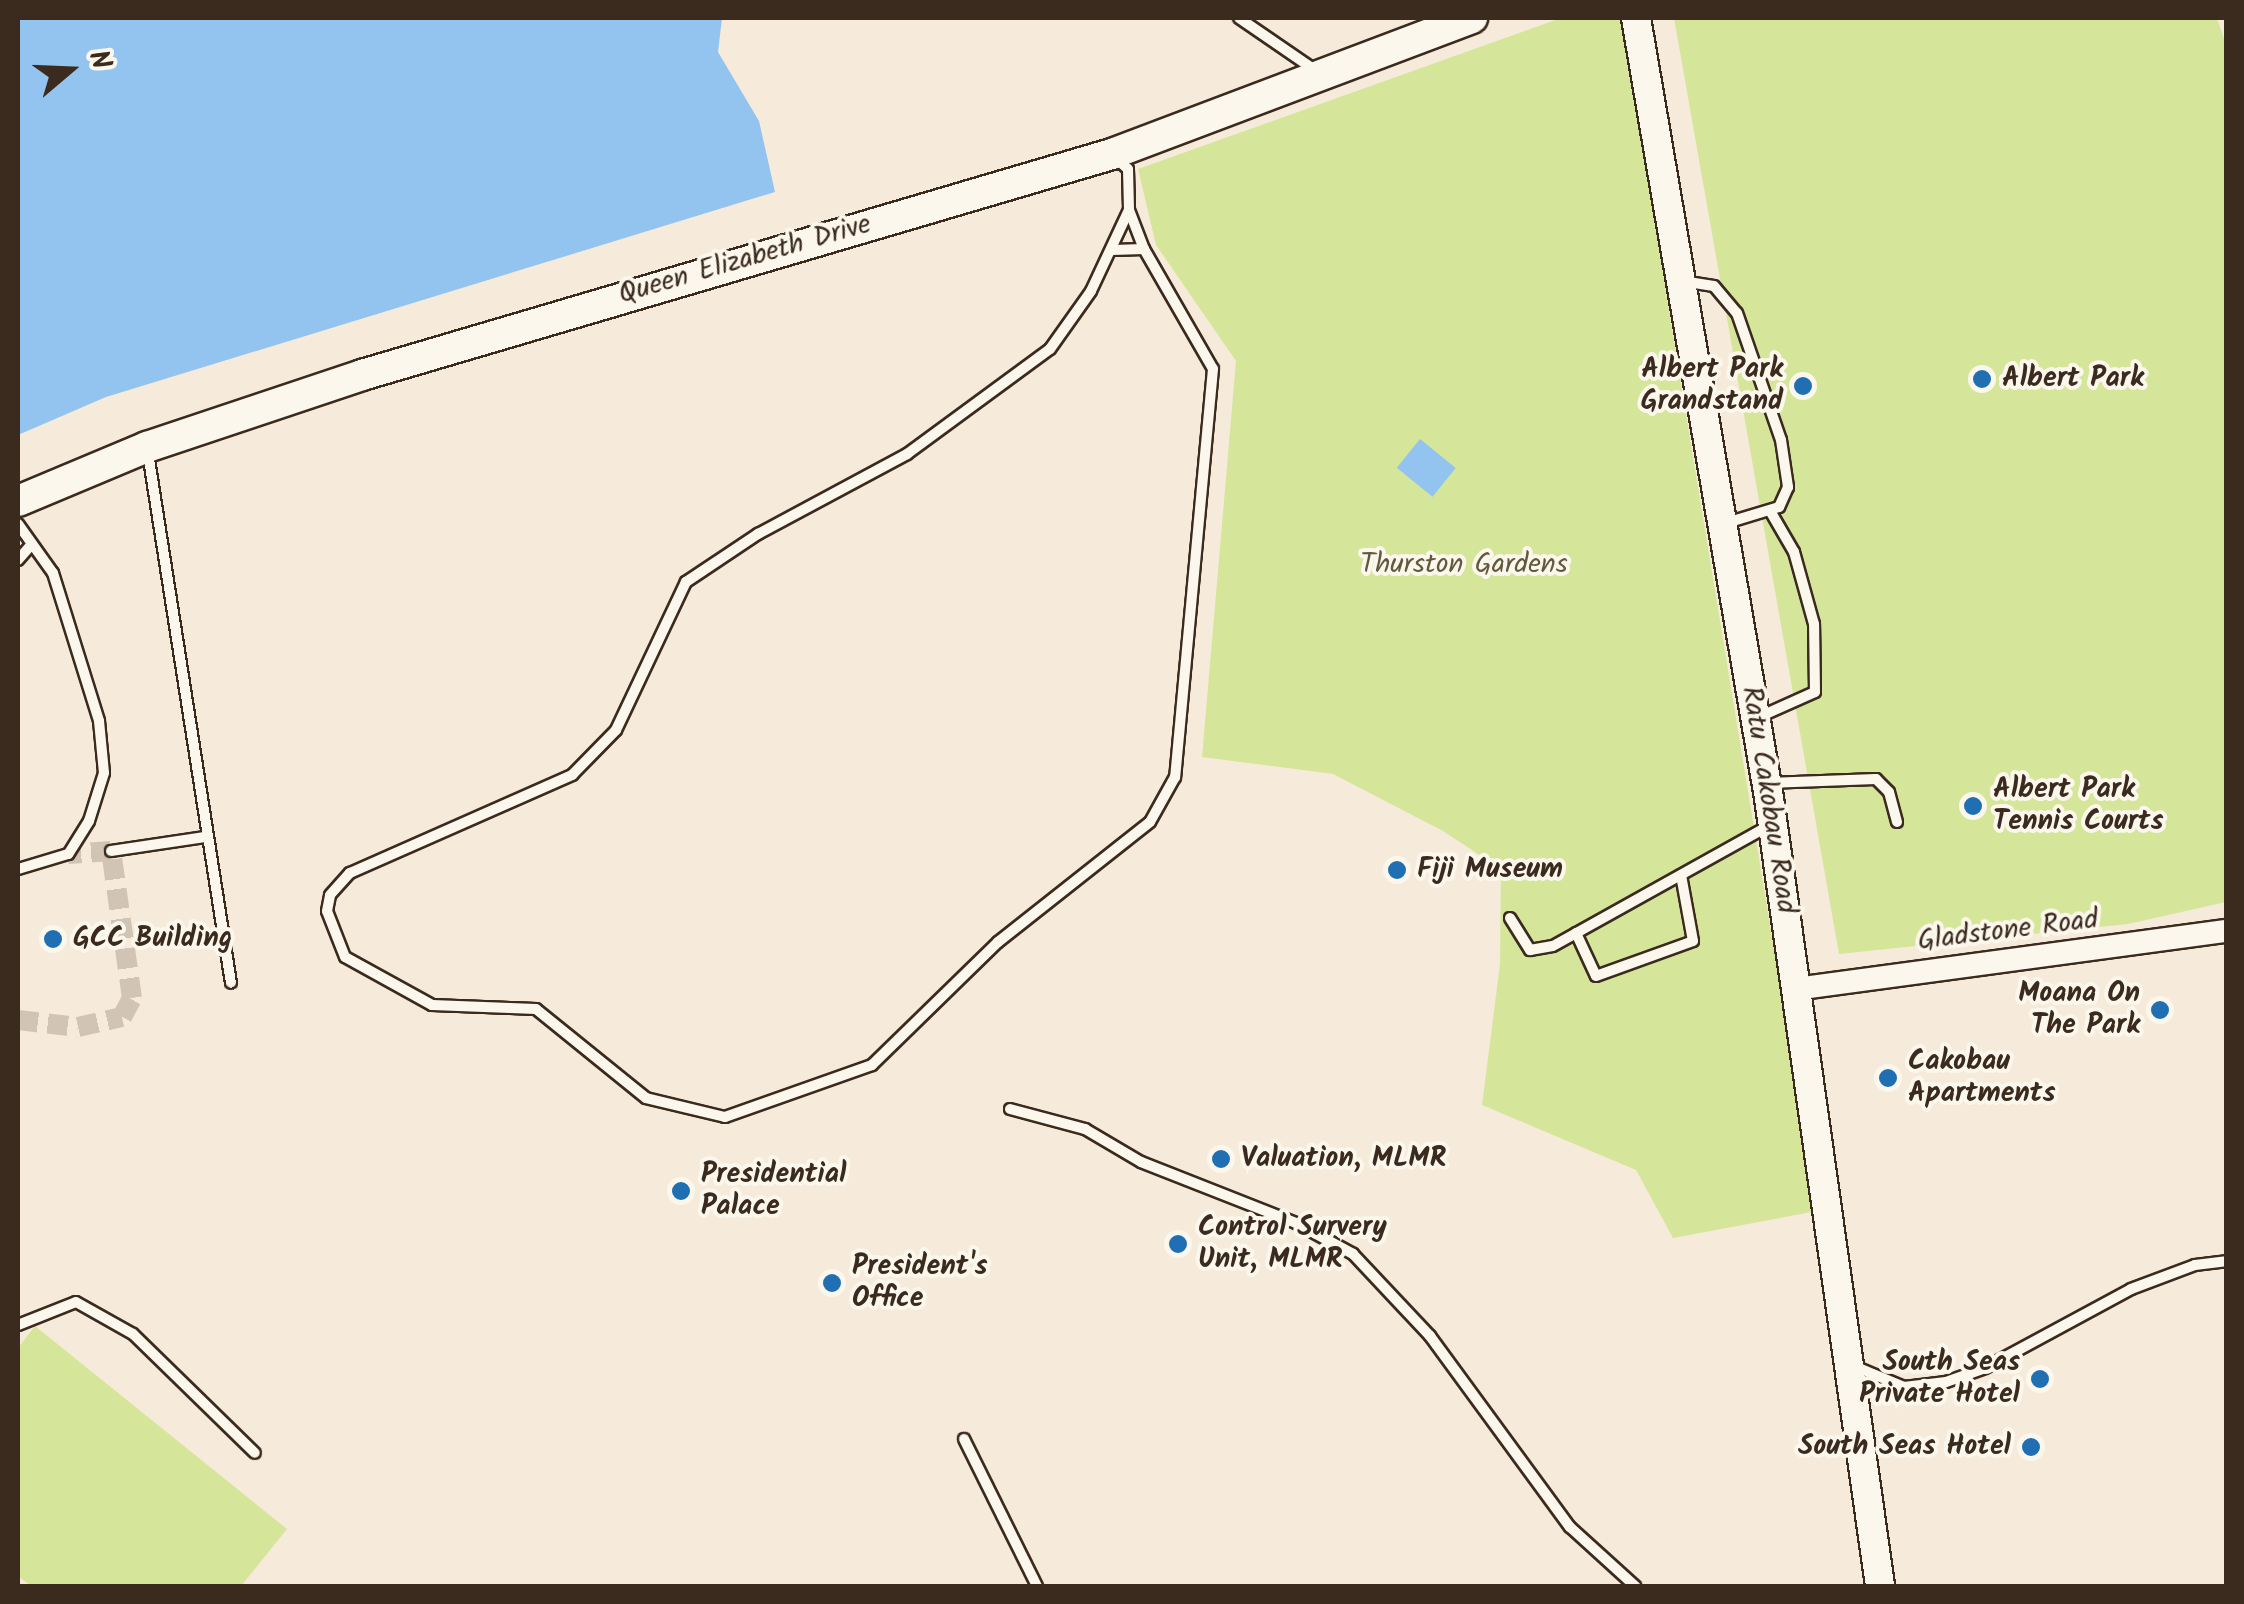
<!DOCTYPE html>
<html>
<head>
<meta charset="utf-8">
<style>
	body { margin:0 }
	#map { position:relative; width:2244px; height:1604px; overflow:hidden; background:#f6ebda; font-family:Kalam,sans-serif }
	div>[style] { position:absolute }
	.green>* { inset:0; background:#d5e69a }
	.water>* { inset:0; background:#92c4ef; transform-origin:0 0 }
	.minor-tunnel>* { height:20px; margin-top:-10px; transform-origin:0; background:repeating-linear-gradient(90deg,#d1c4b4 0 20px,transparent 0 30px) }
	.roads { filter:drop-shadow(2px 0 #3b2a1e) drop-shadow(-2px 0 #3b2a1e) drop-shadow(0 2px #3b2a1e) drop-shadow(0 -2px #3b2a1e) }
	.service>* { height:10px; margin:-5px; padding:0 5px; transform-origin:5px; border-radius:5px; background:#fbf7ec }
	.tertiary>* { height:22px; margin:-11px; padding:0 11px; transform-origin:11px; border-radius:11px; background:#fbf7ec }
	.secondary>* { height:28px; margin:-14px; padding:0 14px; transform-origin:14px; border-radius:14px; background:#fbf7ec }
	.primary>* { height:30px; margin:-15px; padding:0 15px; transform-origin:15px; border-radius:15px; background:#fbf7ec }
	.dots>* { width:28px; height:28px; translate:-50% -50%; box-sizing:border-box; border:5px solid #fbf7ec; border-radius:50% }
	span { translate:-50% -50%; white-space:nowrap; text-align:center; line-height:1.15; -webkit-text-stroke:8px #fbf7ec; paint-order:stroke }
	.street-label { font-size:28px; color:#3b2a1e }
	.poi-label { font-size:28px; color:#3b2a1e; font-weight:700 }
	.right { translate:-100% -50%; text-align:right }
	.left { translate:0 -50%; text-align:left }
	.park-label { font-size:28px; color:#62593d }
	.frame { position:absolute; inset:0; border:20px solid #3b2a1e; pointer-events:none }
	.north { position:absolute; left:20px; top:20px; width:100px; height:100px; -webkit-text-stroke:8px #fbf7ec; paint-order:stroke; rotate:71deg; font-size:28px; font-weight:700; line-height:40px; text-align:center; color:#3b2a1e }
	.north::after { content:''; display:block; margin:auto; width:35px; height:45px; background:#3b2a1e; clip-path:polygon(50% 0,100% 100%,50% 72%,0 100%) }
</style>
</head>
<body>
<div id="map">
	<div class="green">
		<div style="clip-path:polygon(1561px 18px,1621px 18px,1817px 1211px,1673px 1238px,1636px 1170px,1482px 1105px,1500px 964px,1501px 869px,1443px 831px,1333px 774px,1202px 757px,1236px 361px,1156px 245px,1138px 169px)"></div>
		<div style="clip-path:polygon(1674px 18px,2217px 18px,2226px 45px,2226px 902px,2128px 924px,1839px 954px)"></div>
		<div style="clip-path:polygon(35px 1326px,287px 1529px,241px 1586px,31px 1586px,18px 1576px,18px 1348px)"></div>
	</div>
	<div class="water">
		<div style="clip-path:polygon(18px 18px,722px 18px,718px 52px,759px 121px,775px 192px,106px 397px,18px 435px)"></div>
		<div style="left:1420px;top:439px;width:46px;height:37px;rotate:39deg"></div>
	</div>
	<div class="minor-tunnel">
		<div style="left:18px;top:1020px;width:60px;rotate:6.7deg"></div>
		<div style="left:78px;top:1027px;width:45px;rotate:-12.8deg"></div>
		<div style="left:122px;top:1017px;width:21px;rotate:-62deg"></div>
		<div style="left:132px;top:998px;width:148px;rotate:-98.1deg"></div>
		<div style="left:111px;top:851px;width:43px;rotate:176deg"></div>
	</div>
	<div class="roads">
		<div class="service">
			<div style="left:1239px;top:18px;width:96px;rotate:34.4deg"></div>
			<div style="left:1116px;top:158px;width:16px;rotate:43deg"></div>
			<div style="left:1128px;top:169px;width:41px;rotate:88.6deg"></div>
			<div style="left:1129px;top:210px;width:42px;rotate:69deg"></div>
			<div style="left:1144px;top:249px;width:138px;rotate:60.1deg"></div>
			<div style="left:1213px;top:369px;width:410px;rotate:95.3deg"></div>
			<div style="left:1175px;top:777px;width:51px;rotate:119.1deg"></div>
			<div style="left:1150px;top:822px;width:194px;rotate:141.7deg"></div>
			<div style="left:998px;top:942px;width:176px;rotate:135.7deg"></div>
			<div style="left:872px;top:1065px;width:156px;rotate:160.5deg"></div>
			<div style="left:725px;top:1117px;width:81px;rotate:-166.5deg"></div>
			<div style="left:646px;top:1098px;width:141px;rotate:-141deg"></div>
			<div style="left:536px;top:1009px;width:104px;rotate:-177.8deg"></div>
			<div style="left:432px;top:1005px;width:99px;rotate:-151.1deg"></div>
			<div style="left:345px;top:957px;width:49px;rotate:-111.4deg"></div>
			<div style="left:327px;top:911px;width:16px;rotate:-79deg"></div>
			<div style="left:330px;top:895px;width:30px;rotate:-48deg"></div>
			<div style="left:350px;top:873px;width:243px;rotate:-23.8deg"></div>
			<div style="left:572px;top:775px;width:63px;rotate:-45.6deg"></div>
			<div style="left:616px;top:730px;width:164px;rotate:-64.7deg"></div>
			<div style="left:686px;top:582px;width:87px;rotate:-33.7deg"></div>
			<div style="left:758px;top:534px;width:169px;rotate:-28.2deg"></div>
			<div style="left:907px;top:454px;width:177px;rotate:-36.3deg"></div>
			<div style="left:1050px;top:349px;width:71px;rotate:-54.7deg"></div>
			<div style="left:1091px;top:291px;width:89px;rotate:-64.9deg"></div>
			<div style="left:1112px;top:250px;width:32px;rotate:-2deg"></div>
			<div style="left:1682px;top:281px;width:32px;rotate:9deg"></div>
			<div style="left:1714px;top:286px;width:35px;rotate:50deg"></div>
			<div style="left:1737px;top:313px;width:134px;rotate:70.9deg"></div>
			<div style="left:1781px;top:440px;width:48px;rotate:81.5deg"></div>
			<div style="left:1788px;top:487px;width:22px;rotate:114deg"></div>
			<div style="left:1779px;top:507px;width:59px;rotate:163.1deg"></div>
			<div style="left:148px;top:453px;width:536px;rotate:81.1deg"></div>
			<div style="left:18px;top:524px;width:60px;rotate:54.5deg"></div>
			<div style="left:53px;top:573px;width:155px;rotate:72.7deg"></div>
			<div style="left:99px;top:721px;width:52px;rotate:84.5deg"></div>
			<div style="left:104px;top:773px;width:50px;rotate:107.4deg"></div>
			<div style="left:89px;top:821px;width:39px;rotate:122deg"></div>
			<div style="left:68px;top:854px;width:52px;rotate:163.3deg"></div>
			<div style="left:18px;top:560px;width:21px;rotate:-49deg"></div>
			<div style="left:1759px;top:717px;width:61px;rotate:-24.1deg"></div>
			<div style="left:1815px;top:692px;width:68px;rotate:-90.8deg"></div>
			<div style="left:1814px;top:624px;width:75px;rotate:-105.5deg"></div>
			<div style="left:1794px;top:552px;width:44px;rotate:-120.1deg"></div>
			<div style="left:1767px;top:783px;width:109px;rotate:-2.1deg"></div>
			<div style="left:1876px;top:779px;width:18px;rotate:45deg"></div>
			<div style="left:1889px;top:792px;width:31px;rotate:75deg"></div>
			<div style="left:111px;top:851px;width:95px;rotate:-8.5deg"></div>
			<div style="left:1510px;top:918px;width:38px;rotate:58deg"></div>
			<div style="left:1530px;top:950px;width:23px;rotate:-10deg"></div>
			<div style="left:1553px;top:946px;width:251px;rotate:-29.1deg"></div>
			<div style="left:1576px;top:933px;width:47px;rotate:65.1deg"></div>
			<div style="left:1596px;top:976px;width:103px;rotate:-19.8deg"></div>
			<div style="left:1693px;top:941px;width:67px;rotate:-100.3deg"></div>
			<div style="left:1010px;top:1109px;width:78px;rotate:14.9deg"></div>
			<div style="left:1085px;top:1129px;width:65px;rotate:30.5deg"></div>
			<div style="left:1141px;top:1162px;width:167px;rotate:21.5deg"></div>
			<div style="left:1296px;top:1223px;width:65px;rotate:28.5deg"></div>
			<div style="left:1353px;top:1254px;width:112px;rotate:46.8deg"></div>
			<div style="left:1430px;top:1336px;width:237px;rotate:53.8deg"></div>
			<div style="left:1570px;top:1527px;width:88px;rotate:42.2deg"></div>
			<div style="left:18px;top:1325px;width:62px;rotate:-21.6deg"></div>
			<div style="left:76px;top:1302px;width:65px;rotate:29.3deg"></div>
			<div style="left:133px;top:1334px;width:170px;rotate:44.3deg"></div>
			<div style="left:1854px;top:1366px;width:54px;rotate:22.8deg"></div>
			<div style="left:1904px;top:1387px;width:42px;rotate:-6.8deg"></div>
			<div style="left:1946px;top:1382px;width:41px;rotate:-19.7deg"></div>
			<div style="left:1985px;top:1368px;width:166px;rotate:-28.4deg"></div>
			<div style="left:2131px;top:1289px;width:68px;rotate:-20.6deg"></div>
			<div style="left:2195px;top:1265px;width:31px;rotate:-7deg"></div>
			<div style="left:964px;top:1439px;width:164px;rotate:63.6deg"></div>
		</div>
		<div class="tertiary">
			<div style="left:1796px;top:989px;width:434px;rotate:-7.7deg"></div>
		</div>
		<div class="secondary">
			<div style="left:1636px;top:18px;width:791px;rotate:80.32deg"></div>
			<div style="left:1769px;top:798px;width:796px;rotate:81.98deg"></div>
		</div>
		<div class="primary">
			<div style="left:18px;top:501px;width:140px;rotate:-22.7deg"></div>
			<div style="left:147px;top:447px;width:227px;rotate:-18.5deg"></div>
			<div style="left:362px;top:375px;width:782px;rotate:-16.42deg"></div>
			<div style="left:1112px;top:154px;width:385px;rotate:-20.7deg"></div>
		</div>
	</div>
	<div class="dots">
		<div style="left:1982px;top:379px;background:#1f6fb2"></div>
		<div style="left:1803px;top:386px;background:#1f6fb2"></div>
		<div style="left:1973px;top:806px;background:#1f6fb2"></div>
		<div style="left:1397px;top:870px;background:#1f6fb2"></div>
		<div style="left:53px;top:939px;background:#1f6fb2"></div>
		<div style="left:2160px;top:1010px;background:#1f6fb2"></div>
		<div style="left:1888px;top:1078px;background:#1f6fb2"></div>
		<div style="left:1221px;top:1159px;background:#1f6fb2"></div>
		<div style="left:681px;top:1191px;background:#1f6fb2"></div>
		<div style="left:1178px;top:1244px;background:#1f6fb2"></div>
		<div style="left:832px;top:1283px;background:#1f6fb2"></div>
		<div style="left:2040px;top:1379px;background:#1f6fb2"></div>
		<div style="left:2031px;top:1447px;background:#1f6fb2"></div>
	</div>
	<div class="street-label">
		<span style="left:745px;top:260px;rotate:-16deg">Queen Elizabeth Drive</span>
		<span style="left:1768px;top:800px;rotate:81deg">Ratu Cakobau Road</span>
		<span style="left:2008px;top:931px;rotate:-7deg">Gladstone Road</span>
	</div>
	<div class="poi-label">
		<span class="right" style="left:1783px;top:386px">Albert Park<br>Grandstand</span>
		<span class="left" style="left:2002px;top:379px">Albert Park</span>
		<span class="left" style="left:1993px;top:806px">Albert Park<br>Tennis Courts</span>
		<span class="left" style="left:1417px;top:870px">Fiji Museum</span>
		<span class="left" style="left:73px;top:939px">GCC Building</span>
		<span class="right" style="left:2140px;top:1010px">Moana On<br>The Park</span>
		<span class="left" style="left:1908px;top:1078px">Cakobau<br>Apartments</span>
		<span class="left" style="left:1241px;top:1159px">Valuation, MLMR</span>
		<span class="left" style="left:701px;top:1191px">Presidential<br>Palace</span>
		<span class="left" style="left:1198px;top:1244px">Control Survery<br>Unit, MLMR</span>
		<span class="left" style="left:852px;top:1283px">President's<br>Office</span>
		<span class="right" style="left:2020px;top:1379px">South Seas<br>Private Hotel</span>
		<span class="right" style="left:2011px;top:1447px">South Seas Hotel</span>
	</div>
	<div class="park-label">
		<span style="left:1464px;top:565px">Thurston Gardens</span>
	</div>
	<div class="frame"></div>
	<div class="north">N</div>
</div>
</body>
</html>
